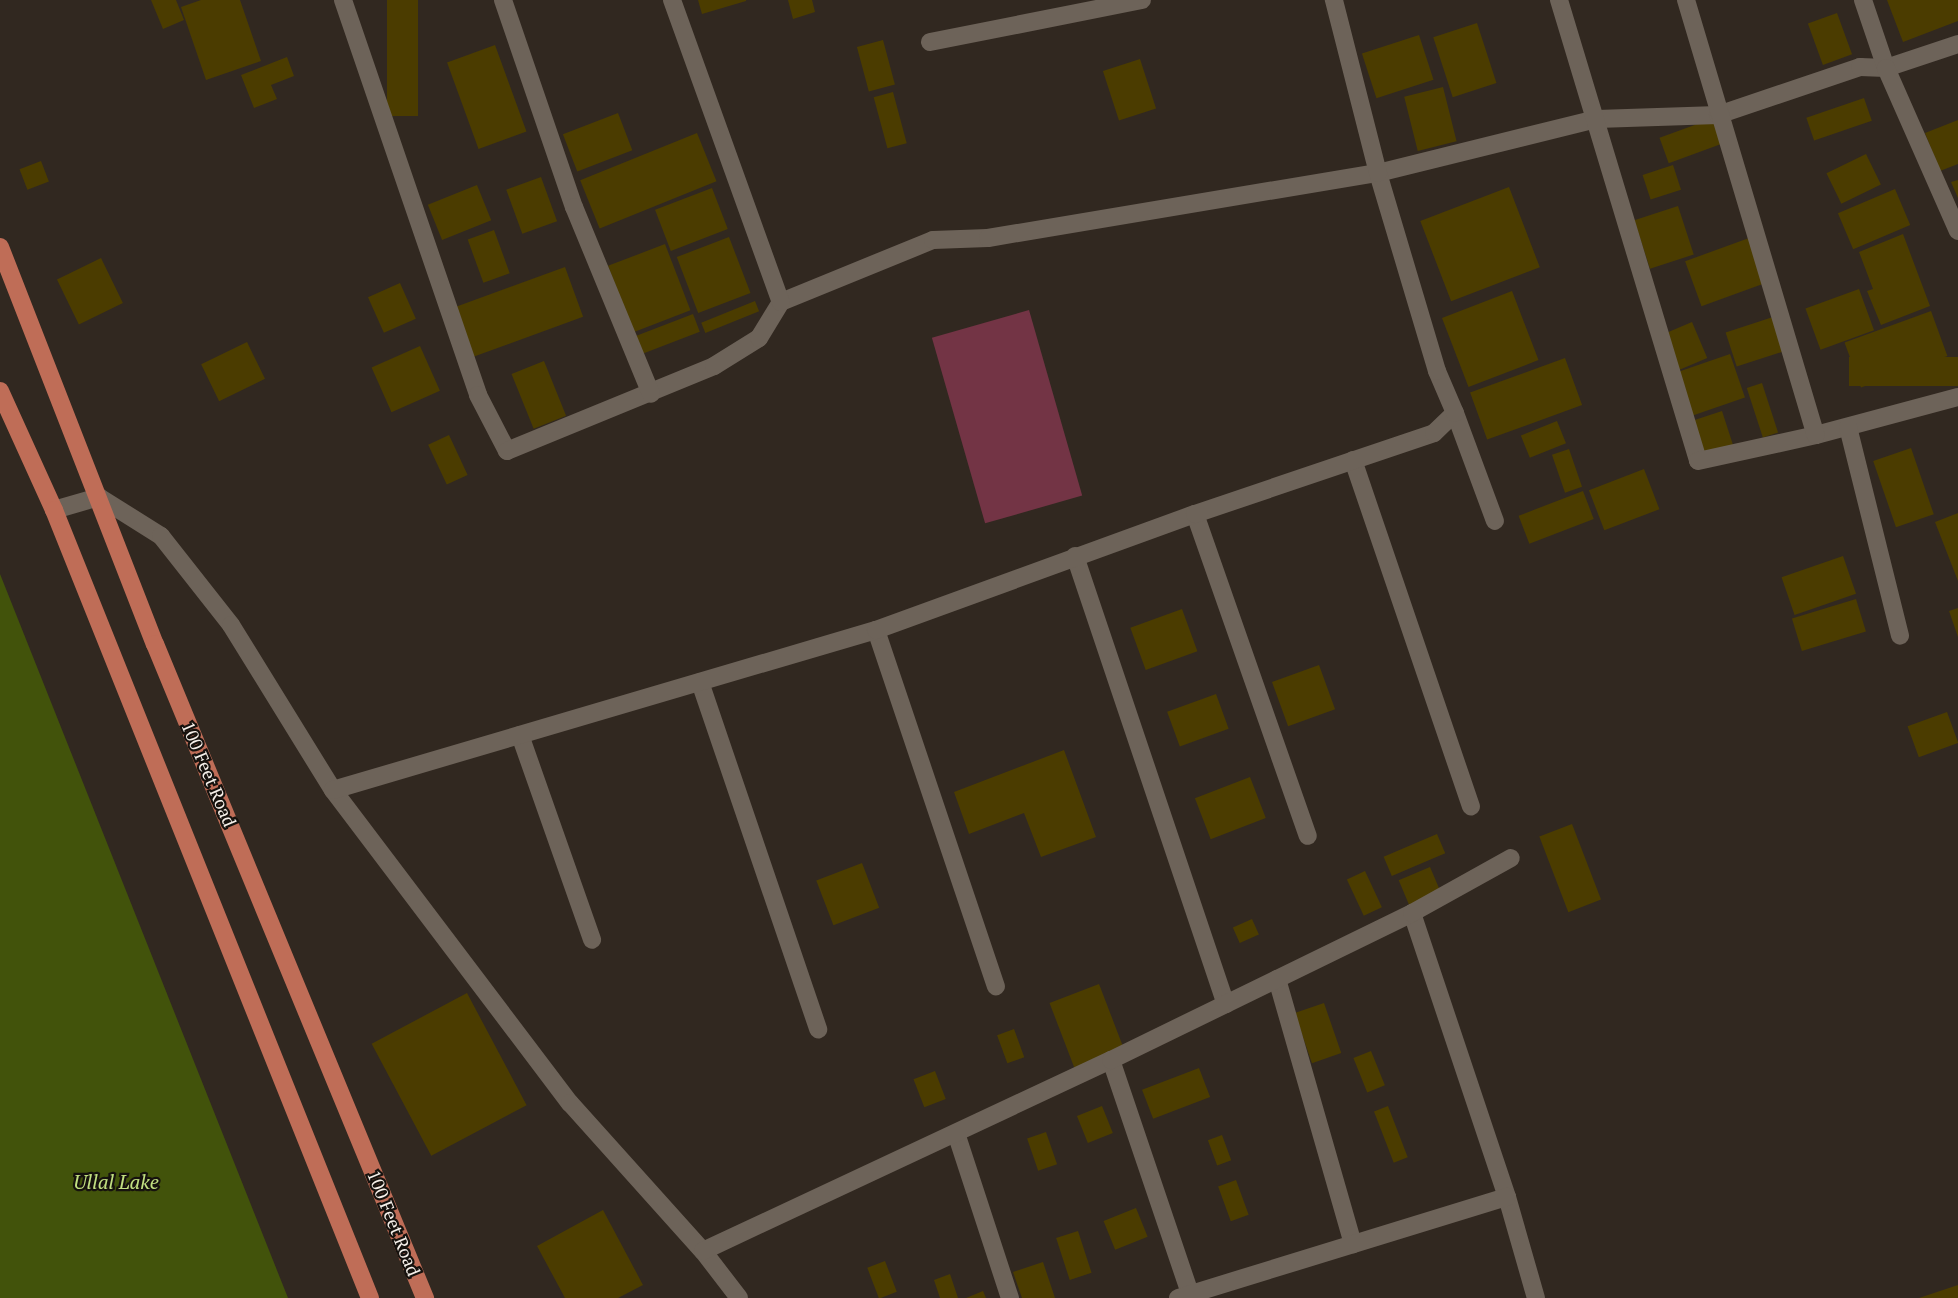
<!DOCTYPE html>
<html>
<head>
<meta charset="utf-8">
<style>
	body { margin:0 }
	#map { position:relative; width:1958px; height:1298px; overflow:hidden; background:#312820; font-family:"PT Serif",serif }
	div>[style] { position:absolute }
	.green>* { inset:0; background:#733445; transform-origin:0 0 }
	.water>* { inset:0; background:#42530b }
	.building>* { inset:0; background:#4b3c00; transform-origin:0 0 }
	.minor>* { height:18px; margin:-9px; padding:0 9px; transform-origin:9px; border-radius:9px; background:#6d6359 }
	.major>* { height:18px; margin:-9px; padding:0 9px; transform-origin:9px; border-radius:9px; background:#bf6d57 }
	span { translate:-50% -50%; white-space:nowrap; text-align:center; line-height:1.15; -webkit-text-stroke:4.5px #16120e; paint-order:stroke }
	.street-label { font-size:18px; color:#f6f0ea }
	.water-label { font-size:20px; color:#c2e081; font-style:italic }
</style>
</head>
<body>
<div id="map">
	<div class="green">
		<div style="left:1029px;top:310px;width:193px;height:101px;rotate:74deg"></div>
	</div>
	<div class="water">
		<div style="clip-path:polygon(0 574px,288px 1298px,0 1298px)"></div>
	</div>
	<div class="building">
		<div style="clip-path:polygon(151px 0,176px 0,184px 20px,163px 29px)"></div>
		<div style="clip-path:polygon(201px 0,240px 0,261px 61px,206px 80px,181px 7px)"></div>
		<div style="left:387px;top:0;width:31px;height:116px"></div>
		<div style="clip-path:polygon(698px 0,746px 0,746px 1px,702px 14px)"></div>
		<div style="clip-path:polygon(788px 0,812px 0,815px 12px,793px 19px)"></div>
		<div style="clip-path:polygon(1887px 0,1958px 0,1958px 21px,1903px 42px)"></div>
		<div style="left:1837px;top:13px;width:44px;height:31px;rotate:70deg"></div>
		<div style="left:1477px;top:23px;width:63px;height:46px;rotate:72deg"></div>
		<div style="left:1419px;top:35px;width:47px;height:60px;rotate:72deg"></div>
		<div style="left:883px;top:40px;width:46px;height:27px;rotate:75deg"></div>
		<div style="left:495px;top:45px;width:92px;height:51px;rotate:70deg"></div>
		<div style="clip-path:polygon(287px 57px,294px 76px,271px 85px,277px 99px,254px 108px,241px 75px)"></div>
		<div style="left:1140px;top:59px;width:52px;height:39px;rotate:72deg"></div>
		<div style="left:1443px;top:87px;width:56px;height:40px;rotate:76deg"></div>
		<div style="left:893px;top:92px;width:53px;height:20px;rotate:75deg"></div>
		<div style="left:1864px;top:98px;width:24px;height:61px;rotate:71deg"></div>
		<div style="left:618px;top:113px;width:40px;height:59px;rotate:69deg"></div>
		<div style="left:1714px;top:118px;width:27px;height:58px;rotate:70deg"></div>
		<div style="clip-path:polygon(1958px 120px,1958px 164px,1940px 171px,1925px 133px)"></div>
		<div style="left:697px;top:133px;width:52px;height:126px;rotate:68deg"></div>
		<div style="left:1866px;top:154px;width:34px;height:44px;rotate:64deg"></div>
		<div style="left:41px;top:161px;width:22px;height:23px;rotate:69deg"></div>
		<div style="left:1673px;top:165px;width:26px;height:32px;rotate:72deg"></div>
		<div style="left:541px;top:177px;width:47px;height:37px;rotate:70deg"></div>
		<div style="clip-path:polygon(1958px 180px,1958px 198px,1951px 182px)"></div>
		<div style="left:477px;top:185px;width:38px;height:53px;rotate:68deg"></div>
		<div style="left:1509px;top:187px;width:86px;height:95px;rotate:69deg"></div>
		<div style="left:712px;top:188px;width:44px;height:61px;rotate:69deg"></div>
		<div style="left:1895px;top:189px;width:39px;height:62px;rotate:67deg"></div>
		<div style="left:1678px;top:206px;width:51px;height:46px;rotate:72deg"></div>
		<div style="left:494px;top:230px;width:46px;height:28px;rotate:70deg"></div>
		<div style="clip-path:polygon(1903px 234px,1930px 306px,1881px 325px,1867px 291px,1873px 289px,1859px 252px)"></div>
		<div style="left:729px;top:237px;width:60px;height:56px;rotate:69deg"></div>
		<div style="left:1749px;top:238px;width:48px;height:68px;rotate:70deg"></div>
		<div style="left:665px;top:244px;width:71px;height:61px;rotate:69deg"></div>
		<div style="left:101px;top:258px;width:50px;height:49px;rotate:64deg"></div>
		<div style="left:565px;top:267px;width:53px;height:116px;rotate:70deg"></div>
		<div style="left:400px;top:283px;width:39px;height:35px;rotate:66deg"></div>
		<div style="left:1859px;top:289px;width:44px;height:57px;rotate:70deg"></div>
		<div style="left:1512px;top:291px;width:74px;height:75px;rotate:69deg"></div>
		<div style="left:755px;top:301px;width:11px;height:58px;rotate:68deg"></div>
		<div style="left:1931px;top:311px;width:48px;height:92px;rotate:70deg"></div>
		<div style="left:693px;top:314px;width:19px;height:62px;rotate:69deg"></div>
		<div style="left:1776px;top:316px;width:36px;height:53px;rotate:72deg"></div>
		<div style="left:1692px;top:322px;width:39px;height:32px;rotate:67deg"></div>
		<div style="left:247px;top:342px;width:41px;height:51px;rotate:64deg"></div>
		<div style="left:420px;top:346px;width:49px;height:53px;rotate:66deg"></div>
		<div style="left:1730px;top:354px;width:46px;height:59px;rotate:71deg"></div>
		<div style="left:1958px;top:357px;width:29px;height:109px;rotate:90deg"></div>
		<div style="left:1565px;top:358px;width:50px;height:101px;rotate:70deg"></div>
		<div style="left:544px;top:361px;width:59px;height:35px;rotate:68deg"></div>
		<div style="left:1762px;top:383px;width:52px;height:16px;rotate:72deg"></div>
		<div style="left:1722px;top:411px;width:36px;height:32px;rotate:72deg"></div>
		<div style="left:1557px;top:421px;width:24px;height:39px;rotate:68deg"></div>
		<div style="left:449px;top:435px;width:44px;height:23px;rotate:65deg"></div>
		<div style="left:1911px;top:448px;width:70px;height:40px;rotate:71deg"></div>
		<div style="left:1569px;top:449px;width:40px;height:18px;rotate:71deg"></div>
		<div style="left:1644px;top:469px;width:43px;height:59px;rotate:69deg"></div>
		<div style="left:1583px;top:491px;width:30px;height:69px;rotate:69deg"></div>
		<div style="clip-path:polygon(1958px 513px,1958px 581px,1935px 522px)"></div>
		<div style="left:1843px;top:556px;width:40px;height:65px;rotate:71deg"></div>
		<div style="left:1856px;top:599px;width:34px;height:67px;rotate:73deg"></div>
		<div style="clip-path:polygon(1958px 608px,1958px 637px,1949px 611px)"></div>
		<div style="left:1182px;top:609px;width:45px;height:55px;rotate:70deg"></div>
		<div style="left:1319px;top:665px;width:47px;height:50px;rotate:70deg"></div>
		<div style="left:1216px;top:694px;width:37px;height:52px;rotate:70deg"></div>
		<div style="left:1947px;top:712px;width:33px;height:42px;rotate:70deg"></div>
		<div style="clip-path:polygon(1064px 750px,1096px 837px,1041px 857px,1024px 813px,969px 834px,954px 792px)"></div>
		<div style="left:1250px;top:777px;width:44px;height:59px;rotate:69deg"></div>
		<div style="left:1572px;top:824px;width:81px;height:35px;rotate:69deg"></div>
		<div style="left:1437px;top:834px;width:21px;height:58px;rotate:67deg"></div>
		<div style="left:862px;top:863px;width:48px;height:49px;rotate:69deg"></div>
		<div style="left:1430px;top:867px;width:30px;height:34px;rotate:67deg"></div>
		<div style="left:1365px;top:871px;width:40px;height:20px;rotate:65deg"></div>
		<div style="left:1252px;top:919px;width:17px;height:21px;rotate:66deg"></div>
		<div style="left:1099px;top:984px;width:69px;height:53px;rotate:69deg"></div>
		<div style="left:467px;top:993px;width:127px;height:108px;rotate:62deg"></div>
		<div style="left:1324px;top:1003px;width:53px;height:31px;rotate:71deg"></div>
		<div style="left:1014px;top:1029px;width:30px;height:18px;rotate:70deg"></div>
		<div style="left:1371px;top:1051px;width:37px;height:19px;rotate:68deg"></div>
		<div style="left:1199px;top:1068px;width:31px;height:61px;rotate:69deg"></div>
		<div style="left:935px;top:1071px;width:30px;height:23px;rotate:69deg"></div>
		<div style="left:1102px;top:1106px;width:29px;height:27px;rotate:68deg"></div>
		<div style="left:1388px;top:1106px;width:55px;height:15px;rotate:69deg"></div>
		<div style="left:1046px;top:1132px;width:34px;height:20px;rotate:71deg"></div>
		<div style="left:1222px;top:1135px;width:27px;height:15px;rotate:70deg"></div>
		<div style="left:1236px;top:1180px;width:37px;height:19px;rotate:70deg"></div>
		<div style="left:1136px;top:1208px;width:31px;height:35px;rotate:68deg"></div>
		<div style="clip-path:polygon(603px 1210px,643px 1285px,618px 1298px,565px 1298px,537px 1246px)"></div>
		<div style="left:1078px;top:1231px;width:44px;height:23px;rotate:72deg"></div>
		<div style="left:885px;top:1261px;width:33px;height:19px;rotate:69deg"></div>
		<div style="clip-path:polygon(1043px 1262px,1055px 1298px,1022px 1298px,1013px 1272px)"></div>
		<div style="clip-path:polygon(950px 1274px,958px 1298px,940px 1298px,934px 1280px)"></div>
		<div style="clip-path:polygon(1958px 1285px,1958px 1298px,1919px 1298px)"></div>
		<div style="clip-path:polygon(983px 1291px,986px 1298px,966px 1298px)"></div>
	</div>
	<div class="minor">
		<div style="left:343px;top:0;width:417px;rotate:71.1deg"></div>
		<div style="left:478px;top:395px;width:63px;rotate:62.6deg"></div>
		<div style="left:507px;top:451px;width:224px;rotate:-22.3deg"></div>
		<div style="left:714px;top:366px;width:53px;rotate:-31.9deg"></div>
		<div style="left:759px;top:338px;width:42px;rotate:-58.6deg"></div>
		<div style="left:781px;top:302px;width:164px;rotate:-22.2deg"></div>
		<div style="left:933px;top:240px;width:55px;rotate:-2.1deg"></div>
		<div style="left:988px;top:238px;width:395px;rotate:-9.5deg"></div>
		<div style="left:1378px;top:173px;width:226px;rotate:-13.9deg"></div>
		<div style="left:1597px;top:119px;width:121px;rotate:-1.9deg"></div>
		<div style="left:1718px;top:115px;width:150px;rotate:-18.7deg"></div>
		<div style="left:1860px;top:67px;width:26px;rotate:2deg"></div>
		<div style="left:1886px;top:68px;width:76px;rotate:-18.4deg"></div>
		<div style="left:503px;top:0;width:219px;rotate:71.1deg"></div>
		<div style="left:574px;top:207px;width:202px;rotate:67.6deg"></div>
		<div style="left:672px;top:0;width:321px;rotate:70.2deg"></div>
		<div style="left:1559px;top:0;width:481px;rotate:73.2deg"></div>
		<div style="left:1698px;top:461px;width:121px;rotate:-12.4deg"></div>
		<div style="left:1816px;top:435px;width:147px;rotate:-15deg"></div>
		<div style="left:1686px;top:0;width:454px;rotate:73.4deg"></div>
		<div style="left:1863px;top:0;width:72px;rotate:71.3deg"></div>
		<div style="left:1886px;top:68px;width:178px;rotate:66.2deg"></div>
		<div style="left:930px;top:42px;width:216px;rotate:-11.2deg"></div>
		<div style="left:1455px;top:413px;width:115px;rotate:69.7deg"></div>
		<div style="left:1848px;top:427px;width:215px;rotate:76deg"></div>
		<div style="left:1353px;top:460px;width:366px;rotate:71.2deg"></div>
		<div style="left:54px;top:510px;width:47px;rotate:-16.1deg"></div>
		<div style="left:99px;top:497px;width:73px;rotate:32.2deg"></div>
		<div style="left:161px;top:536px;width:113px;rotate:51.8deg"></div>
		<div style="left:231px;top:625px;width:194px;rotate:58.3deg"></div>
		<div style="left:333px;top:790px;width:393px;rotate:52.9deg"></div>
		<div style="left:570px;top:1103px;width:199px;rotate:48.1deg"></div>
		<div style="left:703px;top:1251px;width:59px;rotate:52.5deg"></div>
		<div style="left:1195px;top:514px;width:341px;rotate:70.7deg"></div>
		<div style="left:1075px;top:556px;width:473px;rotate:71.4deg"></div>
		<div style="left:876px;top:630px;width:376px;rotate:71.4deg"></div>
		<div style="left:700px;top:682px;width:367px;rotate:71.2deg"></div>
		<div style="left:520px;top:735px;width:217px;rotate:70.6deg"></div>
		<div style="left:333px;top:790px;width:566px;rotate:-16.42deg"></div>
		<div style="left:876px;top:630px;width:339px;rotate:-20deg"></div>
		<div style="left:1195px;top:514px;width:252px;rotate:-18.7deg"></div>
		<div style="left:1434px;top:433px;width:29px;rotate:-44deg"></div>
		<div style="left:1455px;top:413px;width:46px;rotate:-113.2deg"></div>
		<div style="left:1437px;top:371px;width:207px;rotate:-106.6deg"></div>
		<div style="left:1378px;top:173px;width:179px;rotate:-104.3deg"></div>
		<div style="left:1412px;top:913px;width:299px;rotate:71.5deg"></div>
		<div style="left:1507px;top:1197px;width:105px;rotate:74deg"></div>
		<div style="left:1277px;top:979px;width:276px;rotate:74deg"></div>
		<div style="left:1111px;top:1060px;width:247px;rotate:71.3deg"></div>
		<div style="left:956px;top:1133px;width:174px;rotate:71.9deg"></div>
		<div style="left:703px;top:1251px;width:450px;rotate:-25.1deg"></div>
		<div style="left:1111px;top:1060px;width:335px;rotate:-26deg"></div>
		<div style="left:1412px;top:913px;width:113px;rotate:-29.1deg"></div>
		<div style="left:1178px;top:1298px;width:344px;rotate:-17.1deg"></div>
	</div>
	<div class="major">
		<div style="left:0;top:247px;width:426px;rotate:68.7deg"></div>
		<div style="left:155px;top:644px;width:708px;rotate:67.57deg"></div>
		<div style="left:0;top:391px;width:131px;rotate:65.6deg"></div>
		<div style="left:54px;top:510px;width:849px;rotate:68.15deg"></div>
	</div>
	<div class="street-label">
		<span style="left:209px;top:774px;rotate:67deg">100 Feet Road</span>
		<span style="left:394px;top:1223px;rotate:68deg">100 Feet Road</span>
	</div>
	<div class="water-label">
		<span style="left:116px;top:1181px">Ullal Lake</span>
	</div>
</div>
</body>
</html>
